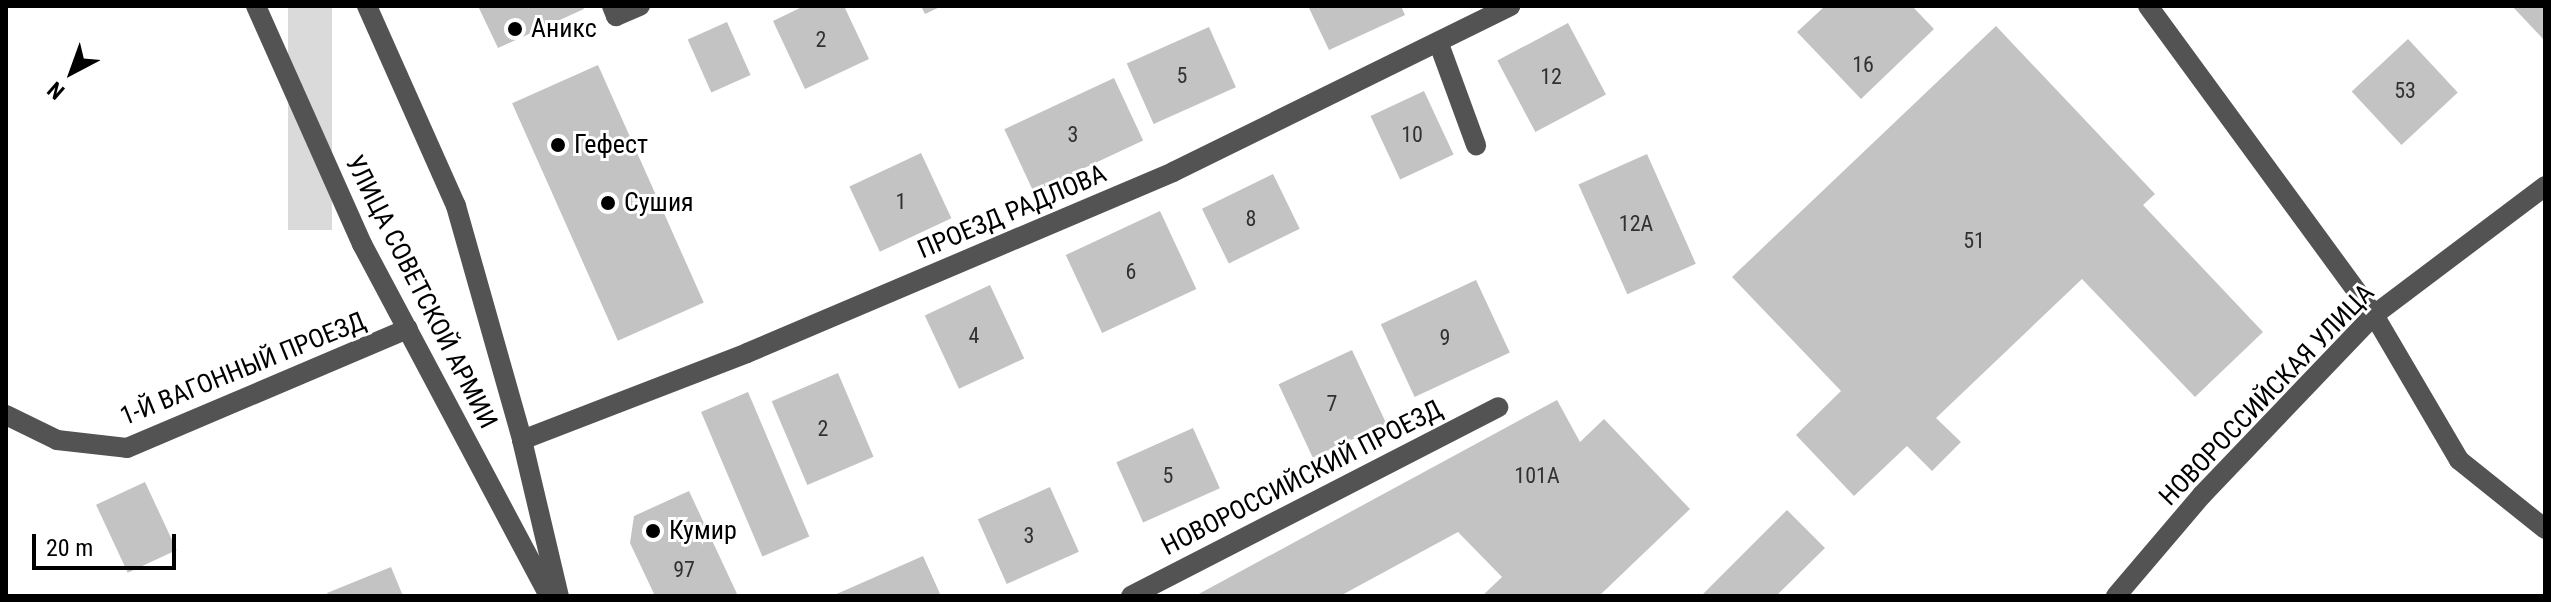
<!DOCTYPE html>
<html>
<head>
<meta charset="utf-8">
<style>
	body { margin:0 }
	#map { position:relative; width:2551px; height:602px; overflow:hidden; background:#fff; font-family:"Roboto Condensed",sans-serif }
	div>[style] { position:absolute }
	.green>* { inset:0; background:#dadada; transform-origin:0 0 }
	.building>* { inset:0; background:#c3c3c3; transform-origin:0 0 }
	.minor>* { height:20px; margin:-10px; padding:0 10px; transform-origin:10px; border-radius:10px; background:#535353 }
	.dots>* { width:22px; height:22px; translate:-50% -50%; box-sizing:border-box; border:4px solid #fff; border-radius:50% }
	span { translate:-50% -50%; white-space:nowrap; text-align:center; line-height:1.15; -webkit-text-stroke:6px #fff; paint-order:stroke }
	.number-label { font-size:22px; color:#313131 }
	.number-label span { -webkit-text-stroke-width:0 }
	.poi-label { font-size:26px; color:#000 }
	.left { translate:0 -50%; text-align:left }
	.street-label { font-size:26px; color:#000 }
	.frame { position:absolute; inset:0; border:8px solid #000; pointer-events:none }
	.north { position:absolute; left:32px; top:32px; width:80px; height:80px; -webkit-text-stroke:6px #fff; paint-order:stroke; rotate:221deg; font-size:22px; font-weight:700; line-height:32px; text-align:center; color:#000 }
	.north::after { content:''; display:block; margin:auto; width:28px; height:36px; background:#000; clip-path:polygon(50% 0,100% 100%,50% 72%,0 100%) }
	.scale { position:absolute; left:32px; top:534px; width:144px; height:36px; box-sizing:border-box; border:4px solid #000; border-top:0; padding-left:10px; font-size:24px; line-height:28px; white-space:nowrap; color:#000; -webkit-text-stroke:6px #fff; paint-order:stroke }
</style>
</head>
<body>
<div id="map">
	<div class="green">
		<div style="left:288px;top:6px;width:44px;height:224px"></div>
	</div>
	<div class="building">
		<div style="clip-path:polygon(478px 6px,582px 6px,584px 9px,498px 48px)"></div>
		<div style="clip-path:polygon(804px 6px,844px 6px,869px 59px,805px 89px,773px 21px)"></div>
		<div style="clip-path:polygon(921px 6px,942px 6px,925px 14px)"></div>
		<div style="clip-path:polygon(1308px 6px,1401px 6px,1405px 15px,1329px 50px)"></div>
		<div style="clip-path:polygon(1825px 6px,1912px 6px,1934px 29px,1861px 99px,1797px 32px)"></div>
		<div style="clip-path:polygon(2512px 6px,2545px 6px,2545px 41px)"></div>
		<div style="left:727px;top:22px;width:58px;height:43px;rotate:66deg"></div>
		<div style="left:1568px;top:23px;width:81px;height:80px;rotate:62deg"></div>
		<div style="clip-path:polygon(1996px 26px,2155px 194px,2143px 205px,2263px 332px,2195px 397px,2082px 279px,1936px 418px,1961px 442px,1932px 471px,1907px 446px,1854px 496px,1796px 435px,1841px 391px,1732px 277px)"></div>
		<div style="left:1209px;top:27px;width:66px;height:90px;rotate:66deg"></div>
		<div style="left:2408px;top:39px;width:73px;height:77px;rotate:47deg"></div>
		<div style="left:598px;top:65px;width:260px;height:94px;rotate:66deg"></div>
		<div style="left:1114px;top:78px;width:69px;height:121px;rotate:65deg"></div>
		<div style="left:1424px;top:91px;width:70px;height:59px;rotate:65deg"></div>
		<div style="left:921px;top:153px;width:72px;height:79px;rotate:65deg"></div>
		<div style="left:1647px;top:154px;width:120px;height:75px;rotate:66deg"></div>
		<div style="left:1273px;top:174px;width:61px;height:79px;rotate:64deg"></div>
		<div style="left:1160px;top:211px;width:86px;height:104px;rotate:65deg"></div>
		<div style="left:1476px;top:280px;width:80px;height:105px;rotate:65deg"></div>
		<div style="left:990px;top:285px;width:81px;height:72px;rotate:65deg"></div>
		<div style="left:1352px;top:350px;width:81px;height:81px;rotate:65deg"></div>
		<div style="left:838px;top:373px;width:91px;height:72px;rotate:67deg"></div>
		<div style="left:748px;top:392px;width:157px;height:51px;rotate:67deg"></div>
		<div style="clip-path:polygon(1557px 400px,1580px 442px,1604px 419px,1690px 509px,1599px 596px,1482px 596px,1502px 577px,1458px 532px,1340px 596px,1195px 596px)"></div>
		<div style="left:1193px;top:428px;width:66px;height:84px;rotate:66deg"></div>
		<div style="left:145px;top:482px;width:75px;height:54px;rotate:65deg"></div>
		<div style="left:1050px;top:487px;width:71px;height:79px;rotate:66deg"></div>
		<div style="clip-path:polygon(689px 491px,738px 596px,655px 596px,630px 543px,634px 516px)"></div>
		<div style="clip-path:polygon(1787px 510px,1825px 548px,1776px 596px,1701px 596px)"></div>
		<div style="clip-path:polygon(923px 556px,941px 596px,832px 596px)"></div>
		<div style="clip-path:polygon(391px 567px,403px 596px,328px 596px,327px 593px)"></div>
	</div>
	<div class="minor">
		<div style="left:256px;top:6px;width:261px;rotate:66deg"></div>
		<div style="left:362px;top:244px;width:399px;rotate:62deg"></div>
		<div style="left:367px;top:6px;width:219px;rotate:66deg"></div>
		<div style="left:456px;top:206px;width:243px;rotate:74.2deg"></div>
		<div style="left:522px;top:440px;width:160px;rotate:76.7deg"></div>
		<div style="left:612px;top:6px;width:11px;rotate:68deg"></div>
		<div style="left:616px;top:16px;width:26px;rotate:-23deg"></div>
		<div style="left:2148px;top:6px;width:383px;rotate:53.8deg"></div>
		<div style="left:2374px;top:315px;width:168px;rotate:59.6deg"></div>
		<div style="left:2459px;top:460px;width:110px;rotate:38.7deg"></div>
		<div style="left:1439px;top:44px;width:108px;rotate:69.9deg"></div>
		<div style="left:6px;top:415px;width:57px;rotate:26.1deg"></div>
		<div style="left:57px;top:440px;width:70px;rotate:6.5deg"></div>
		<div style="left:127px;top:448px;width:305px;rotate:-23deg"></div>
		<div style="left:522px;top:440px;width:241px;rotate:-21.1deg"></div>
		<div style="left:747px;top:353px;width:463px;rotate:-23deg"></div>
		<div style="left:1173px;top:172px;width:376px;rotate:-26.2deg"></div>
		<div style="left:1131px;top:596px;width:413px;rotate:-27.2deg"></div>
		<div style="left:2116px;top:596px;width:133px;rotate:-49.6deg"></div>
		<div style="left:2202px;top:495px;width:249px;rotate:-46.3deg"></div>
		<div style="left:2374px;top:315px;width:214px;rotate:-37deg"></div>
	</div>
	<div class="dots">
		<div style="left:515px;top:29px;background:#000"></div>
		<div style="left:558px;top:145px;background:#000"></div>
		<div style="left:608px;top:203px;background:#000"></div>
		<div style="left:653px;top:531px;background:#000"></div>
	</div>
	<div class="number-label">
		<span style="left:821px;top:40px">2</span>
		<span style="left:1863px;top:65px">16</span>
		<span style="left:1182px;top:76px">5</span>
		<span style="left:1551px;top:77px">12</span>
		<span style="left:2405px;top:91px">53</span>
		<span style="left:1073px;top:135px">3</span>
		<span style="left:1412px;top:135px">10</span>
		<span style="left:901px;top:202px">1</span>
		<span style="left:1251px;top:219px">8</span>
		<span style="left:1636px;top:224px">12А</span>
		<span style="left:1974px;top:241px">51</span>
		<span style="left:1131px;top:272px">6</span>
		<span style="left:974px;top:336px">4</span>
		<span style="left:1445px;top:338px">9</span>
		<span style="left:1332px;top:404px">7</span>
		<span style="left:823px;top:429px">2</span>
		<span style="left:1168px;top:476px">5</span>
		<span style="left:1537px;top:476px">101А</span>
		<span style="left:1029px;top:536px">3</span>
		<span style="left:684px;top:570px">97</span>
	</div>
	<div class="poi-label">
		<span class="left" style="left:531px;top:29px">Аникс</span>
		<span class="left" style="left:574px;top:145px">Гефест</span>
		<span class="left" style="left:624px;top:203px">Сушия</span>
		<span class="left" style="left:669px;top:531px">Кумир</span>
	</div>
	<div class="street-label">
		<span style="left:1012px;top:212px;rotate:-23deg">ПРОЕЗД РАДЛОВА</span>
		<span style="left:421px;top:292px;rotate:63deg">УЛИЦА СОВЕТСКОЙ АРМИИ</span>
		<span style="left:243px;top:369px;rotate:-22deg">1-Й ВАГОННЫЙ ПРОЕЗД</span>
		<span style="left:2267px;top:395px;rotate:-46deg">НОВОРОССИЙСКАЯ УЛИЦА</span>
		<span style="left:1302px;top:478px;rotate:-27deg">НОВОРОССИЙСКИЙ ПРОЕЗД</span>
	</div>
	<div class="frame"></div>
	<div class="north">N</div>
	<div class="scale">20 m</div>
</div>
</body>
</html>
